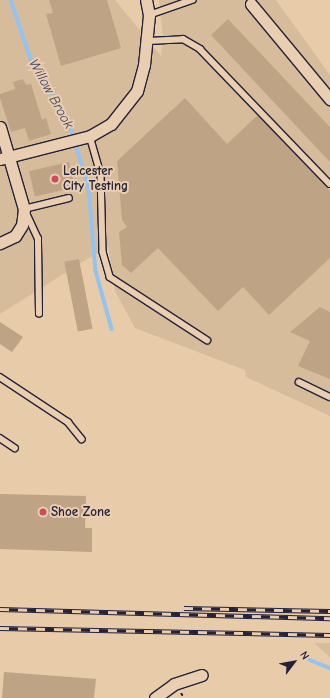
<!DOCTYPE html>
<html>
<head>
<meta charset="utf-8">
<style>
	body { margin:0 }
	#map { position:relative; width:330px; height:698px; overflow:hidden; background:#e8cba9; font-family:"Comic Neue",sans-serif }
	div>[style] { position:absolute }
	.built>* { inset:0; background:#d7bc9c }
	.stream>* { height:3.5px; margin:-1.75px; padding:0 1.75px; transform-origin:1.75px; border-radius:1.75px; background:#94c3ef }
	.building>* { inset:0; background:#bea485; transform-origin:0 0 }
	.path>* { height:2px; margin-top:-1px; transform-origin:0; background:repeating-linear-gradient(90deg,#22223b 0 3px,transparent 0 6px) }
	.roads { filter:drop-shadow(1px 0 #22223b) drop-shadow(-1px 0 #22223b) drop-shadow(0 1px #22223b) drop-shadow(0 -1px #22223b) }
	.service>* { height:5.5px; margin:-2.75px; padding:0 2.75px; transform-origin:2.75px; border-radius:2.75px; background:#eaceb1 }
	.minor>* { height:11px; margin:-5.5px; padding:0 5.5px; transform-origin:5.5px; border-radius:5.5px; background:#eaceb1 }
	.rail>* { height:4.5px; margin-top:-2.25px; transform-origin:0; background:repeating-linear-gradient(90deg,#eaceb1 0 9px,#22223b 0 18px); box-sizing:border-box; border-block:1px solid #22223b }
	.dots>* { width:11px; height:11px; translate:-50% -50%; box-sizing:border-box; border:2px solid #eaceb1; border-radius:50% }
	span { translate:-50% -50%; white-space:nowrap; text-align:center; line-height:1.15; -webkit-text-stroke:4px #eaceb1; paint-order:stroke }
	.poi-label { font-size:13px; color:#22223b; font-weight:700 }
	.left { translate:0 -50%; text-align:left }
	.water-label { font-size:14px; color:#39425f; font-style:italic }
	.north { position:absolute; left:274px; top:642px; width:40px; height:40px; -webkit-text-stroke:3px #eaceb1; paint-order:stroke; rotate:58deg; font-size:11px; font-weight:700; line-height:16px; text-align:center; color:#22223b }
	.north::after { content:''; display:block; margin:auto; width:14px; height:18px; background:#22223b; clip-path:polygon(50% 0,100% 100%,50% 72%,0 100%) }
</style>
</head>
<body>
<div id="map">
	<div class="built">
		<div style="clip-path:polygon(0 0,115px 0,161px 56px,163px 37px,159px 0,276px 0,330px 75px,330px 416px,246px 377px,245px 370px,135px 328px,115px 291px,108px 246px,0 314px)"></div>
		<div style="clip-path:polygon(314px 643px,330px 643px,330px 657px)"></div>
	</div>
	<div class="stream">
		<div style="left:11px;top:0;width:62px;rotate:71.3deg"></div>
		<div style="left:31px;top:59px;width:76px;rotate:59deg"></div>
		<div style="left:70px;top:124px;width:67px;rotate:73.5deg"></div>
		<div style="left:89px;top:188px;width:83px;rotate:85.2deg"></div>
		<div style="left:96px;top:271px;width:60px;rotate:74.6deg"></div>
		<div style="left:310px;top:660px;width:22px;rotate:22deg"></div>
	</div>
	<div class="building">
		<div style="clip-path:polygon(49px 0,107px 0,121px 48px,61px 66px,46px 14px,53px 13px)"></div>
		<div style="clip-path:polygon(228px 19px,330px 127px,330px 162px,211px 35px)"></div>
		<div style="clip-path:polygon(23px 79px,26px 85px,31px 84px,42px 120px,46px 118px,51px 134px,29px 141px,25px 128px,11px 132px,0 98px,0 94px,15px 89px,13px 82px)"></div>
		<div style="clip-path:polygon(185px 98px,227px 144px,258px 115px,330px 191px,330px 258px,269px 315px,243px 287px,218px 311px,158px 248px,131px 273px,122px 265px,119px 232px,127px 227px,122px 220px,117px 161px)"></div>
		<div style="left:69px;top:162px;width:26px;height:41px;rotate:77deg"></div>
		<div style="left:79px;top:259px;width:71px;height:15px;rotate:79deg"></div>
		<div style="clip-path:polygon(320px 307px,330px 312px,330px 379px,298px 366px,310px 341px,290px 332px)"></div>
		<div style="clip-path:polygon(0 322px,23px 337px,12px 352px,0 344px)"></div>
		<div style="clip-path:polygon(0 494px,86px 496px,85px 528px,92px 528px,92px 552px,0 549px)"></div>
		<div style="clip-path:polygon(4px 672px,96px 679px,94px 698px,2px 698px)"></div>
	</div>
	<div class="path">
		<div style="left:181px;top:693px;width:6px;rotate:59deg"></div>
	</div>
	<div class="roads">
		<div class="service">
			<div style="left:149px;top:15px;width:46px;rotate:-19.2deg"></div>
			<div style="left:148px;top:41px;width:35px;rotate:-3deg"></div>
			<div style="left:183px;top:39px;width:20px;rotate:30deg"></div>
			<div style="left:200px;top:49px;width:187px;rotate:46.1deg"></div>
			<div style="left:90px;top:136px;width:40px;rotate:74deg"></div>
			<div style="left:101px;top:174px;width:78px;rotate:88.5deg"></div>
			<div style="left:103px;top:252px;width:26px;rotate:74deg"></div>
			<div style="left:110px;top:277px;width:116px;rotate:33deg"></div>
			<div style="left:39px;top:314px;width:75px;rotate:-90.8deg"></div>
			<div style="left:38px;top:239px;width:33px;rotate:-115deg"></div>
			<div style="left:24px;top:209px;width:46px;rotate:-13.7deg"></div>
			<div style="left:0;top:377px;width:82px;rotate:33.5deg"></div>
			<div style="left:68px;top:422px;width:22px;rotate:51deg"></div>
			<div style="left:299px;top:382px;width:34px;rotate:26deg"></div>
			<div style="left:0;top:438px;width:18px;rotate:34deg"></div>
		</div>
		<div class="minor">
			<div style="left:251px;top:4px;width:124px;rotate:50.3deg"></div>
			<div style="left:0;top:127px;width:85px;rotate:73.7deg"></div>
			<div style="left:24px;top:209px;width:16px;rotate:97deg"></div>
			<div style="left:22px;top:225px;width:13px;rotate:122deg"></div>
			<div style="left:15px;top:236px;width:17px;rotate:155deg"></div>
			<div style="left:0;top:159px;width:93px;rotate:-14.3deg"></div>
			<div style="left:90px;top:136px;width:24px;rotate:-30deg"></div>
			<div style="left:111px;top:124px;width:42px;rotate:-51.8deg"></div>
			<div style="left:137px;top:91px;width:27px;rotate:-75deg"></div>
			<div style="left:144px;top:65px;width:50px;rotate:-84.3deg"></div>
			<div style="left:149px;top:15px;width:15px;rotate:-101deg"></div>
			<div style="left:155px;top:698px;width:24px;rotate:-36deg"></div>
			<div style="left:174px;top:684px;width:29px;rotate:-18deg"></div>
		</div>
	</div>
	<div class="rail">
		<div style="left:184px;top:608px;width:146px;rotate:1.2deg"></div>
		<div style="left:0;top:609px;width:330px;rotate:1.6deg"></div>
		<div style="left:0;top:628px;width:330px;rotate:1.2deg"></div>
	</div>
	<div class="dots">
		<div style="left:55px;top:179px;background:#d1495b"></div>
		<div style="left:43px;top:512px;background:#d1495b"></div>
	</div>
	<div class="poi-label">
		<span class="left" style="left:63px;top:179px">Leicester<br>City Testing</span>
		<span class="left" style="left:51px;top:512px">Shoe Zone</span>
	</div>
	<div class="water-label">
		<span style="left:51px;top:94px;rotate:61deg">Willow Brook</span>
	</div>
	<div class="north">N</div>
</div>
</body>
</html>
